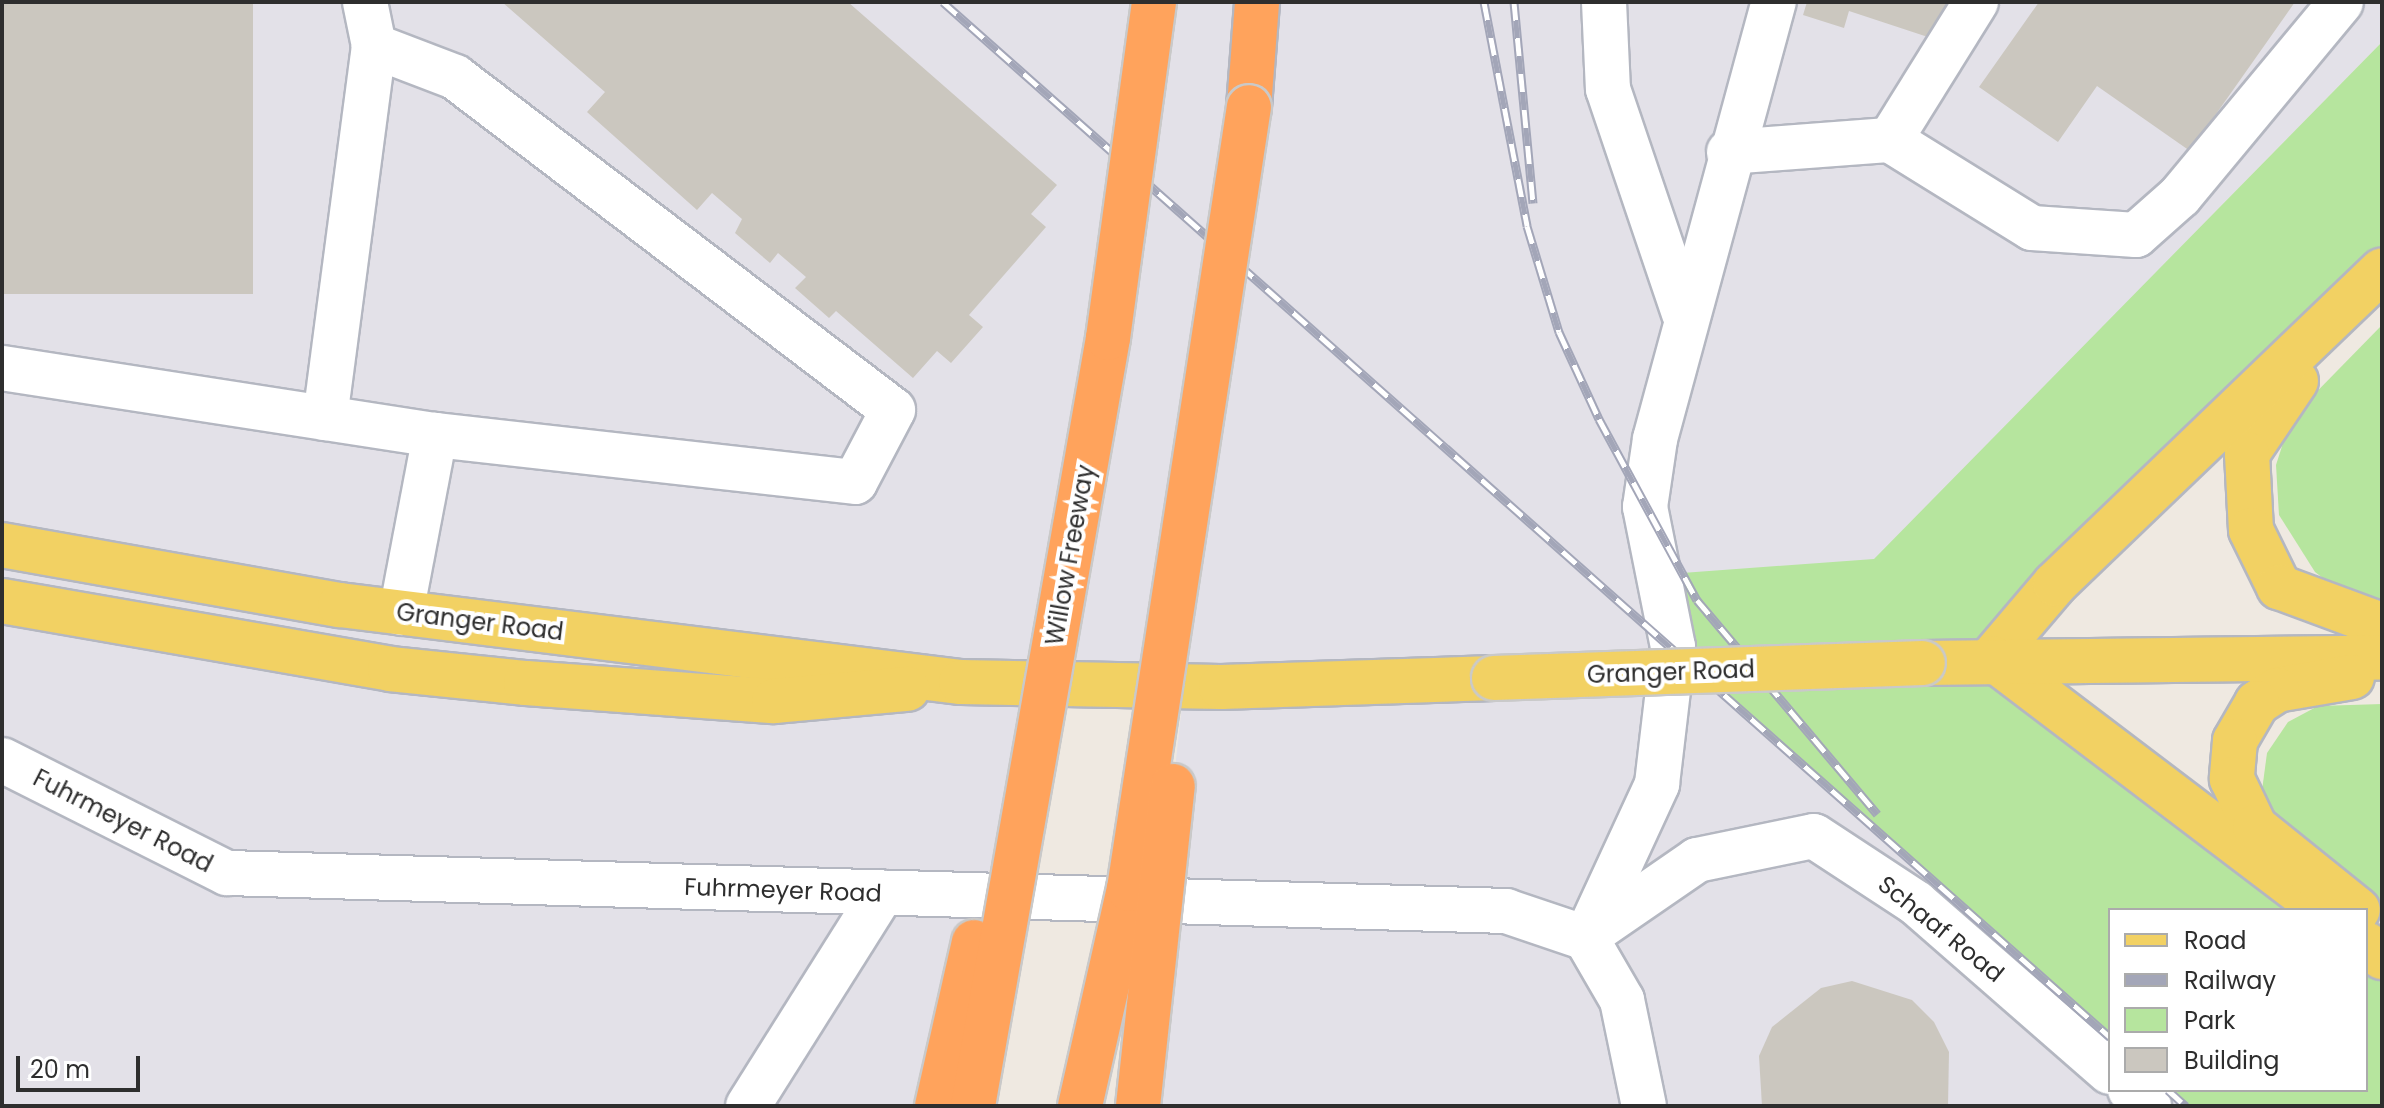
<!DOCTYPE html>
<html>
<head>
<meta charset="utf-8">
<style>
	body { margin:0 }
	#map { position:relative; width:2384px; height:1108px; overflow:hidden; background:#efe9e1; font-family:Poppins,sans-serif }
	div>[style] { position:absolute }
	.industrial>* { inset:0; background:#e3e1e8 }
	.green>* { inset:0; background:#b6e59e }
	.building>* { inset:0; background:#cbc7bf; transform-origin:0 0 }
	.roads { filter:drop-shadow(2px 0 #b4b7c1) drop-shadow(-2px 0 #b4b7c1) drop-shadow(0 2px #b4b7c1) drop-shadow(0 -2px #b4b7c1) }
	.minor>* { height:44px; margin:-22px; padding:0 22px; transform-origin:22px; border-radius:22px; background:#fff }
	.major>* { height:44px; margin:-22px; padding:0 22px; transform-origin:22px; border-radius:22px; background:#f2d163 }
	.highway>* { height:44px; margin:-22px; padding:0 22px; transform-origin:22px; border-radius:22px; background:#ffa35c }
	.rail>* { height:9px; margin-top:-4.5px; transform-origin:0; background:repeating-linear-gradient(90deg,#fff 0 18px,#a3a6b8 0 36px); box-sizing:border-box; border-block:2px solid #a3a6b8 }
	.bridges { filter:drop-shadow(2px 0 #c9c9c9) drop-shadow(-2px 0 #c9c9c9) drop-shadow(0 2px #c9c9c9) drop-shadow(0 -2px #c9c9c9) }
	.major-bridge>* { height:44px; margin:-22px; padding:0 22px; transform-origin:22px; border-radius:22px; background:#f2d163 }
	.highway-bridge>* { height:44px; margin:-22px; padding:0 22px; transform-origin:22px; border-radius:22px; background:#ffa35c }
	span { translate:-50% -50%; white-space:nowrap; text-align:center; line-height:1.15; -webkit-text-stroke:8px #fff; paint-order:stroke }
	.street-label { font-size:24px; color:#2e2e2e }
	.frame { position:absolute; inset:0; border:4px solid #2e2e2e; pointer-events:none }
	.legend { position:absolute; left:2108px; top:908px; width:260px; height:184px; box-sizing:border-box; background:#fff; border:2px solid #ababab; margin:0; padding:10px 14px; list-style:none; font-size:24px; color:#2e2e2e }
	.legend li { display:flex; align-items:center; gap:16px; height:40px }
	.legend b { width:40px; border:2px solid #ababab }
	.scale { position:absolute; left:16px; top:1056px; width:124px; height:36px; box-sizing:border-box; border:4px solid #2e2e2e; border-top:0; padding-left:10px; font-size:24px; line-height:28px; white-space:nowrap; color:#2e2e2e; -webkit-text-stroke:6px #fff; paint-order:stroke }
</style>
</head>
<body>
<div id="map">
	<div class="industrial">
		<div style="clip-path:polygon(2px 2px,2382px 2px,2382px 42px,1874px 560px,1673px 647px,2110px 1037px,2110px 1090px,2168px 1090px,2186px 1106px,1138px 1106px,1183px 696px,1031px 684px,937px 1106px,2px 1106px)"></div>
	</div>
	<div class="green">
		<div style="clip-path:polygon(2382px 42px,2382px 270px,1993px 658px,2331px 910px,2110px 910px,2110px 1039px,1700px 671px,1682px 573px,1874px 559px)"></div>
		<div style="clip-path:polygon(2382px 325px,2382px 603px,2340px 591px,2315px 572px,2279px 515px,2276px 465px,2291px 418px)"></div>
		<div style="clip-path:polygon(2382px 704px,2382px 901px,2271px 818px,2261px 798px,2267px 753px,2288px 722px,2318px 706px)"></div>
		<div style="clip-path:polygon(2366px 937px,2382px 949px,2382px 1106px,2184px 1106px,2166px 1090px,2366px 1090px)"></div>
	</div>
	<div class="building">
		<div style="left:2px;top:2px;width:251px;height:292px"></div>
		<div style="clip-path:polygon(502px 2px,848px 2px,1057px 185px,1031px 214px,1046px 227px,969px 315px,983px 327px,951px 363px,937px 351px,913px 378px,836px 311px,829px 318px,795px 288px,806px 277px,778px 253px,770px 263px,735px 233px,742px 219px,712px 193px,697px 210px,587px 112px,605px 92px)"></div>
		<div style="clip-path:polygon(1807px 2px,1953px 2px,1940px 41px,1849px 11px,1844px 28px,1803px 15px)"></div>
		<div style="clip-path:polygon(2039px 2px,2295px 2px,2190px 151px,2097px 86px,2058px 142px,1979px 87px)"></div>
		<div style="clip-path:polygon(1852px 981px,1912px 1000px,1934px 1022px,1949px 1052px,1948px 1106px,1762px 1106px,1759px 1056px,1772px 1027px,1821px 988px)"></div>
	</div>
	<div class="roads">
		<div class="minor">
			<div style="left:365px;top:2px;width:45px;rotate:78.4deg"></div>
			<div style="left:1604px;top:2px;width:87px;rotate:87.4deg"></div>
			<div style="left:1608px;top:89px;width:237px;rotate:71.3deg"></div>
			<div style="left:1890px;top:140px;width:167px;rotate:31.8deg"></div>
			<div style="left:2032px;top:228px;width:104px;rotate:3.9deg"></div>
			<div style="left:2136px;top:235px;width:59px;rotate:-41.6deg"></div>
			<div style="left:2180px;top:196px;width:252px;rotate:-50.3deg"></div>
			<div style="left:1729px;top:152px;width:161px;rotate:-4.3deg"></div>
			<div style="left:1890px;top:140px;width:163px;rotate:-58.1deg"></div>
			<div style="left:2px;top:368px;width:438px;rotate:8.8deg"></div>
			<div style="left:435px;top:435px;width:181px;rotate:100.8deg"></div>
			<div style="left:325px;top:418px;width:375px;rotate:-82.5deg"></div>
			<div style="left:374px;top:46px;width:87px;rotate:20.9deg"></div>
			<div style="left:455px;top:77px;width:550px;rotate:37.24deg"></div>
			<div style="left:893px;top:410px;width:81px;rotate:117.8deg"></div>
			<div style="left:855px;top:482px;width:423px;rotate:-173.6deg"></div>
			<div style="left:2px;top:760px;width:252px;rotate:26.7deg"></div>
			<div style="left:227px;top:873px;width:1280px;rotate:1.7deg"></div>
			<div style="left:1506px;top:911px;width:84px;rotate:18.6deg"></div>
			<div style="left:1594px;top:931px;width:125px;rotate:-34.6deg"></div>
			<div style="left:1697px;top:860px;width:119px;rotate:-11.6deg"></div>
			<div style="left:1814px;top:836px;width:122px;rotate:33.3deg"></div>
			<div style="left:1916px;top:903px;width:257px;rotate:41.1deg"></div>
			<div style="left:1586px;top:938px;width:170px;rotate:-65.2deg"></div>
			<div style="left:1657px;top:784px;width:138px;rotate:-83.3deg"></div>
			<div style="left:1673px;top:647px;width:143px;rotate:-101.3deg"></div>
			<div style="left:1645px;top:507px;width:69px;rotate:-81.6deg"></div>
			<div style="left:1655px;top:439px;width:453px;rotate:-74.8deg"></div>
			<div style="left:1586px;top:938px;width:72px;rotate:59.9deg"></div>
			<div style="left:1622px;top:1000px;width:108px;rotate:78.3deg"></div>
			<div style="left:2130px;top:1090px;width:25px;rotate:40deg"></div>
			<div style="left:748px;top:1106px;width:252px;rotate:-57.8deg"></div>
		</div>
		<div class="major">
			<div style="left:2296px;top:381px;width:88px;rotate:123.9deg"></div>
			<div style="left:2247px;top:454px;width:76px;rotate:87deg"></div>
			<div style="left:2251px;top:530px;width:64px;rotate:63.8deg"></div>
			<div style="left:2279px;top:587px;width:110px;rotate:20.3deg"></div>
			<div style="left:2px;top:545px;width:343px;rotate:10.1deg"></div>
			<div style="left:340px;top:605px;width:626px;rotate:7.07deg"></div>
			<div style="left:961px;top:682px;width:260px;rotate:1.1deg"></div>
			<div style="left:1221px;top:687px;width:273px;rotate:-1.9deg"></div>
			<div style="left:2px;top:601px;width:394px;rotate:9.9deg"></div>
			<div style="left:390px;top:669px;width:137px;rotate:5.9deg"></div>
			<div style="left:526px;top:683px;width:249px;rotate:4.2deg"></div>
			<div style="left:774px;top:701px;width:134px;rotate:-5.2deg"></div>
			<div style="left:1992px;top:658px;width:97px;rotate:-49.6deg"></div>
			<div style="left:2055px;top:584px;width:453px;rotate:-43.8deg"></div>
			<div style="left:1992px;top:658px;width:417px;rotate:37.2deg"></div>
			<div style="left:1923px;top:663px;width:459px;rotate:-0.7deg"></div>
			<div style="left:2352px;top:677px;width:76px;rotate:170.2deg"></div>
			<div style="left:2277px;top:690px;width:24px;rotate:147deg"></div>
			<div style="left:2257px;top:703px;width:44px;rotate:120.1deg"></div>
			<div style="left:2235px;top:741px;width:38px;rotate:95deg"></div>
			<div style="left:2232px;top:779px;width:53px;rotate:64.4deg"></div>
			<div style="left:2255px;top:827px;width:132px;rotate:38.9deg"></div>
			<div style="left:2366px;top:944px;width:21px;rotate:39deg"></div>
		</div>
		<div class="highway">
			<div style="left:1249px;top:107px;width:105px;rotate:-85.6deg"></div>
		</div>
	</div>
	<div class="rail">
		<div style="left:943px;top:2px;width:1560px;rotate:41.57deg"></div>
		<div style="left:1484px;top:2px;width:228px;rotate:79.1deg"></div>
		<div style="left:1527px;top:226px;width:111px;rotate:73.2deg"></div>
		<div style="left:1559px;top:332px;width:96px;rotate:65.3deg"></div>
		<div style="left:1599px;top:419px;width:206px;rotate:61.6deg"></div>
		<div style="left:1697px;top:600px;width:280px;rotate:49.9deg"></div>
		<div style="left:1514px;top:2px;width:202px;rotate:84.6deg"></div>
		<div style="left:2168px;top:1090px;width:24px;rotate:42deg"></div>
	</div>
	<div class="bridges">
		<div class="major-bridge">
			<div style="left:1494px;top:678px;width:429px;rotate:-2deg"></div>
		</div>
		<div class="highway-bridge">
			<div style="left:937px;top:1106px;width:168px;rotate:-77.3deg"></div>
			<div style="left:973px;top:1106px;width:780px;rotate:-80.03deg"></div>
			<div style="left:1108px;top:338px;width:339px;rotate:-82.2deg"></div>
			<div style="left:1080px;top:1106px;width:222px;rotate:-77.3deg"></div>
			<div style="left:1129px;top:889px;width:791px;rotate:-81.28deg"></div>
			<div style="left:1138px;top:1106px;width:322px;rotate:-83.8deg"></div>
		</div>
	</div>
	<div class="street-label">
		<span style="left:1070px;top:555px;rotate:-80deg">Willow Freeway</span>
		<span style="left:480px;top:622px;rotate:7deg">Granger Road</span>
		<span style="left:1671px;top:672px;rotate:-2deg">Granger Road</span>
		<span style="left:123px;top:821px;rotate:27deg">Fuhrmeyer Road</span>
		<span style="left:783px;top:890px;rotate:2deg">Fuhrmeyer Road</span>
		<span style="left:1941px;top:929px;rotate:39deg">Schaaf Road</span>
	</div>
	<div class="frame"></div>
	<ul class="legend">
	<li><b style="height:10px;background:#f2d163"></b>Road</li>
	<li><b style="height:10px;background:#a3a6b8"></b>Railway</li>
	<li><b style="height:22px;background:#b6e59e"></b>Park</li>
	<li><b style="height:22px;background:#cbc7bf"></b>Building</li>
	</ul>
	<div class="scale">20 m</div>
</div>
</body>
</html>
